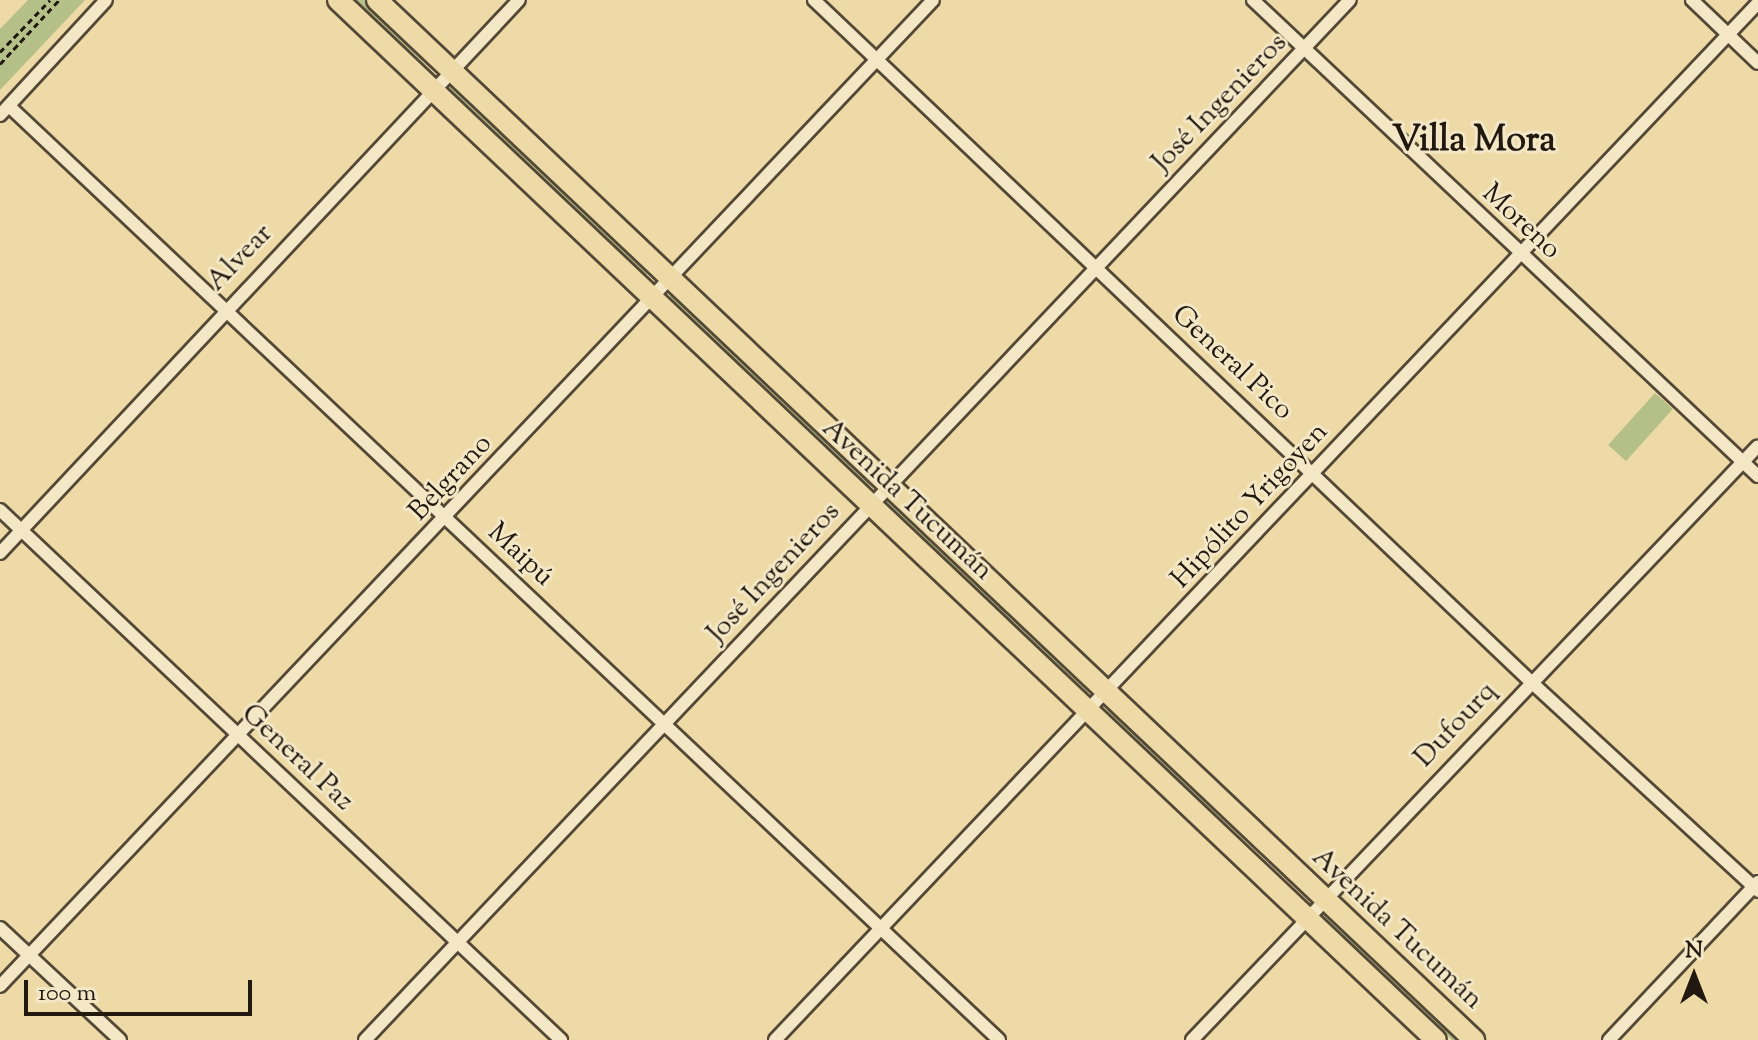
<!DOCTYPE html>
<html>
<head>
<meta charset="utf-8">
<style>
	body { margin:0 }
	#map { position:relative; width:1758px; height:1040px; overflow:hidden; background:#eddaa7; font-family:"Sorts Mill Goudy",serif }
	div>[style] { position:absolute }
	.green>* { inset:0; background:#b5c089; transform-origin:0 0 }
	.path>* { height:3px; margin-top:-1.5px; transform-origin:0; background:repeating-linear-gradient(90deg,#211810 0 6px,transparent 0 10px) }
	.roads { filter:drop-shadow(2px 0 #544836) drop-shadow(-2px 0 #544836) drop-shadow(0 2px #544836) drop-shadow(0 -2px #544836) }
	.street>* { height:12px; margin:-6px; padding:0 6px; transform-origin:6px; border-radius:6px; background:#f3e7c6 }
	.primary>* { height:20px; margin:-10px; padding:0 10px; transform-origin:10px; border-radius:10px; background:#eddaa7 }
	span { translate:-50% -50%; white-space:nowrap; text-align:center; line-height:1.15; -webkit-text-stroke:6px #f3e7c6; paint-order:stroke }
	.street-label { font-size:28px; color:#211810 }
	.district-label { font-size:36px; color:#211810; font-weight:700 }
	.north { position:absolute; left:1654px; top:936px; width:80px; height:80px; -webkit-text-stroke:6px #f3e7c6; paint-order:stroke; rotate:0deg; font-size:22px; font-weight:700; line-height:32px; text-align:center; color:#211810 }
	.north::after { content:''; display:block; margin:auto; width:28px; height:36px; background:#211810; clip-path:polygon(50% 0,100% 100%,50% 72%,0 100%) }
	.scale { position:absolute; left:24px; top:980px; width:228px; height:36px; box-sizing:border-box; border:4px solid #211810; border-top:0; padding-left:10px; font-size:24px; line-height:28px; white-space:nowrap; color:#211810; -webkit-text-stroke:6px #f3e7c6; paint-order:stroke }
</style>
</head>
<body>
<div id="map">
	<div class="green">
		<div style="clip-path:polygon(28px 0,85px 0,0 90px,0 29px)"></div>
		<div style="clip-path:polygon(352px 0,367px 0,432px 62px,431px 69px)"></div>
		<div style="clip-path:polygon(458px 85px,651px 264px,650px 274px,642px 274px,451px 94px,449px 86px)"></div>
		<div style="clip-path:polygon(672px 288px,873px 479px,869px 486px,669px 301px)"></div>
		<div style="left:1655px;top:393px;width:24px;height:70px;rotate:42deg"></div>
		<div style="clip-path:polygon(893px 495px,1090px 679px,1091px 691px,1087px 694px,1033px 646px,886px 503px)"></div>
		<div style="clip-path:polygon(1115px 704px,1307px 886px,1306px 896px,1104px 713px)"></div>
		<div style="clip-path:polygon(1324px 911px,1467px 1040px,1452px 1040px,1322px 916px)"></div>
	</div>
	<div class="path">
		<div style="left:0;top:52px;width:72px;rotate:-46.1deg"></div>
		<div style="left:0;top:64px;width:87px;rotate:-47.3deg"></div>
	</div>
	<div class="roads">
		<div class="street">
			<div style="left:814px;top:0;width:988px;rotate:43.56deg"></div>
			<div style="left:1530px;top:681px;width:310px;rotate:42.6deg"></div>
			<div style="left:1253px;top:0;width:694px;rotate:43.31deg"></div>
			<div style="left:1692px;top:0;width:91px;rotate:43.7deg"></div>
			<div style="left:9px;top:106px;width:1361px;rotate:43.33deg"></div>
			<div style="left:0;top:115px;width:156px;rotate:-47.3deg"></div>
			<div style="left:0;top:510px;width:772px;rotate:43.37deg"></div>
			<div style="left:0;top:553px;width:758px;rotate:-46.82deg"></div>
			<div style="left:0;top:928px;width:164px;rotate:43deg"></div>
			<div style="left:0;top:986px;width:1357px;rotate:-46.58deg"></div>
			<div style="left:365px;top:1040px;width:1432px;rotate:-46.56deg"></div>
			<div style="left:775px;top:1040px;width:1429px;rotate:-46.53deg"></div>
			<div style="left:1192px;top:1040px;width:820px;rotate:-46.38deg"></div>
			<div style="left:1609px;top:1040px;width:217px;rotate:-46.7deg"></div>
		</div>
		<div class="primary">
			<div style="left:338px;top:0;width:1512px;rotate:43.45deg"></div>
			<div style="left:377px;top:0;width:1512px;rotate:43.47deg"></div>
		</div>
	</div>
	<div class="street-label">
		<span style="left:1220px;top:103px;rotate:-46deg">José Ingenieros</span>
		<span style="left:1521px;top:222px;rotate:43deg">Moreno</span>
		<span style="left:240px;top:258px;rotate:-46deg">Alvear</span>
		<span style="left:1232px;top:363px;rotate:43deg">General Pico</span>
		<span style="left:451px;top:478px;rotate:-47deg">Belgrano</span>
		<span style="left:907px;top:500px;rotate:43deg">Avenida Tucumán</span>
		<span style="left:1250px;top:506px;rotate:-47deg">Hipólito Yrigoyen</span>
		<span style="left:520px;top:555px;rotate:43deg">Maipú</span>
		<span style="left:774px;top:573px;rotate:-47deg">José Ingenieros</span>
		<span style="left:1456px;top:725px;rotate:-47deg">Dufourq</span>
		<span style="left:297px;top:758px;rotate:43deg">General Paz</span>
		<span style="left:1397px;top:929px;rotate:43deg">Avenida Tucumán</span>
	</div>
	<div class="district-label">
		<span style="left:1474px;top:142px">Villa Mora</span>
	</div>
	<div class="north">N</div>
	<div class="scale">100 m</div>
</div>
</body>
</html>
